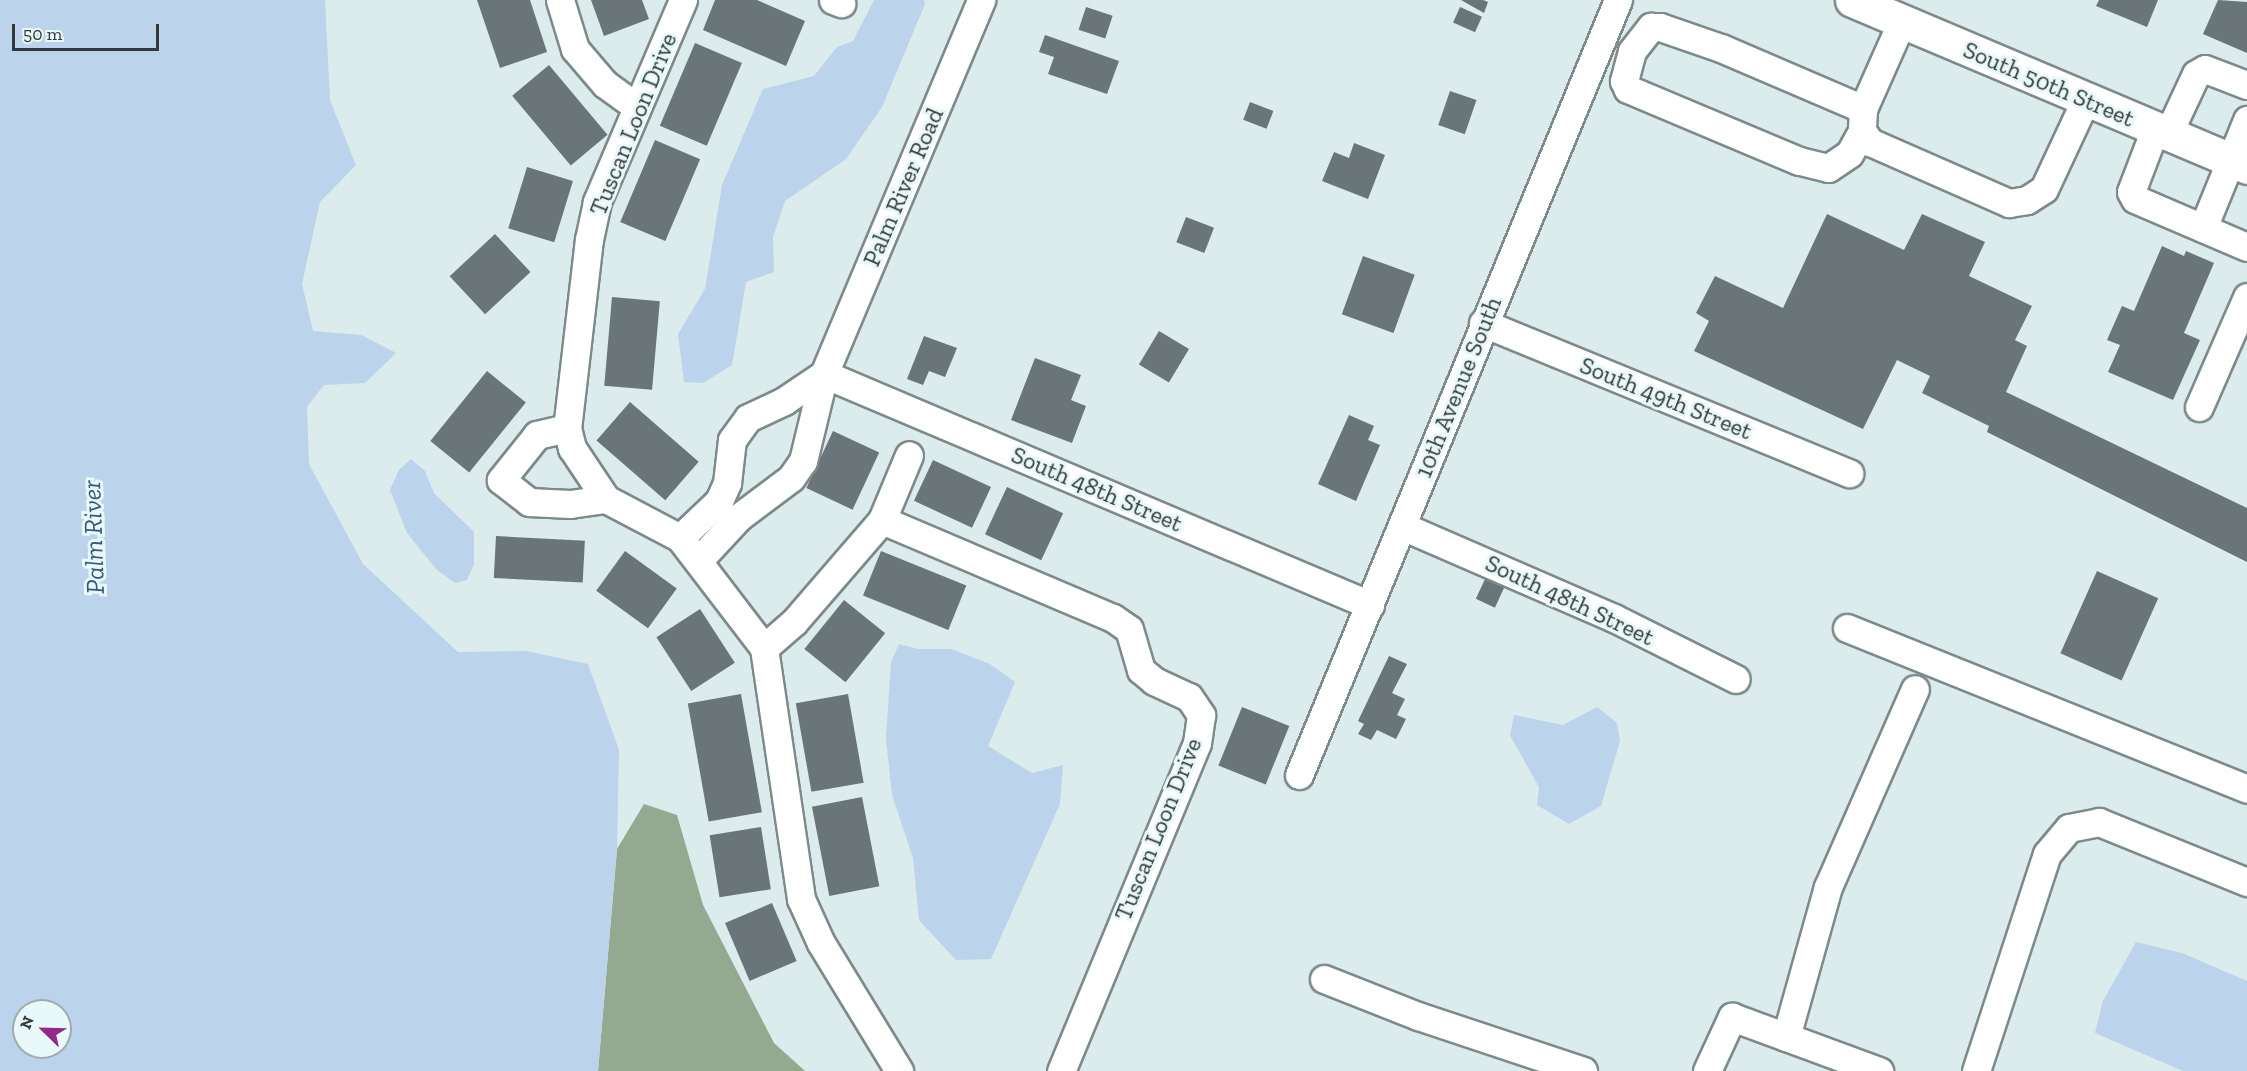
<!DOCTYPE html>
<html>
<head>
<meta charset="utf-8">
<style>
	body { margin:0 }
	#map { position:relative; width:2247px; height:1071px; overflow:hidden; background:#dcebeb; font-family:"Zilla Slab",serif }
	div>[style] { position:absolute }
	.forest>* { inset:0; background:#94a98f }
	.water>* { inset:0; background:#bbd3eb }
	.building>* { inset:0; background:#697579; transform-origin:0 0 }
	.roads { filter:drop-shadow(2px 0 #7c8a8a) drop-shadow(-2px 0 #7c8a8a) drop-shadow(0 2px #7c8a8a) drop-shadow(0 -2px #7c8a8a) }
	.minor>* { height:27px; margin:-13.5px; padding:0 13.5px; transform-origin:13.5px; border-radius:13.5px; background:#fff }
	.major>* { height:33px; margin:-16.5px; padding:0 16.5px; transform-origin:16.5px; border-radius:16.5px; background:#fff }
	span { translate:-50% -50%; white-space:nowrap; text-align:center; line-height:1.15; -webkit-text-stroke:6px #e9f8f8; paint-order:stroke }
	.street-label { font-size:24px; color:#333939 }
	.water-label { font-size:26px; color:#35597e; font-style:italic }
	.north { position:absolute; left:12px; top:999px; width:60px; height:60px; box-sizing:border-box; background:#e9f8f8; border:2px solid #a0acac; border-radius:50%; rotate:293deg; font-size:16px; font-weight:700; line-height:24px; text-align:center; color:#333939 }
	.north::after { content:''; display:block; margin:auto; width:21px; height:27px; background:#93288b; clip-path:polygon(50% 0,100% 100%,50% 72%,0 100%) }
	.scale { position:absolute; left:12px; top:24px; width:147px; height:27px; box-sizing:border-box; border:3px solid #333939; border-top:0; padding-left:8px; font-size:18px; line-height:21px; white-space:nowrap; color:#333939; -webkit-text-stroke:4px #e9f8f8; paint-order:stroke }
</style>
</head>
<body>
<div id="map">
	<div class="forest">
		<div style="clip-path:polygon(644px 804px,677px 815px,703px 905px,774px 1043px,805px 1071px,598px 1071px,617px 849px)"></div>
	</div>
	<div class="water">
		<div style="clip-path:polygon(evenodd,0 0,325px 0,330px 100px,356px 165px,320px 202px,302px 284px,313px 331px,361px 335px,396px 353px,365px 383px,324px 385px,307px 407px,309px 464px,363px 564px,458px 652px,526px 651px,588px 664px,619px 750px,617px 849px,598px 1071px,0 1071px,0 0,24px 1011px,60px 1011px,60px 1047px,24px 1047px,24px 1011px)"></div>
		<div style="clip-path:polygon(874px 0,924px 0,925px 4px,882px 107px,846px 159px,785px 201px,773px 237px,774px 272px,746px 282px,732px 365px,703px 383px,684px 382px,678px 334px,705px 289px,722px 185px,763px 89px,814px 76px,837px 47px,853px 41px)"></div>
		<div style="clip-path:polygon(411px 459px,425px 471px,434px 493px,474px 532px,474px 564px,467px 580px,455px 583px,437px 570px,407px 533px,390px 490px,399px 470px)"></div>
		<div style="clip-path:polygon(899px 644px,918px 649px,951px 649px,990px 664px,1015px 682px,988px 746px,1032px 773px,1063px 765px,1060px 804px,991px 959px,956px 960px,919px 920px,913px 858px,892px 795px,886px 738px,891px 662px)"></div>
		<div style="clip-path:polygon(1597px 707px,1617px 723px,1620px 741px,1601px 806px,1569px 824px,1537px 805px,1539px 787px,1510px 735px,1514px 715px,1563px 725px)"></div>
		<div style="clip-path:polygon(2136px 942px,2182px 953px,2247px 981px,2247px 1071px,2183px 1071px,2095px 1033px,2103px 1001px)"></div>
	</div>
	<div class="building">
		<div style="clip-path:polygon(477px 0,530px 0,547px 52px,500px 68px)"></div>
		<div style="clip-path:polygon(591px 0,642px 0,649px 19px,604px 36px)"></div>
		<div style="clip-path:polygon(715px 0,757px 0,805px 21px,786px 66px,703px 30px)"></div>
		<div style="clip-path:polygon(1461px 0,1483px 0,1488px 2px,1484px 13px)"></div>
		<div style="clip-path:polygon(2099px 0,2158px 0,2147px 27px,2096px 6px)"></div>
		<div style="clip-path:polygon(2218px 0,2247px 2px,2247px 53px,2203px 34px)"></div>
		<div style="left:1086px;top:7px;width:28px;height:24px;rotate:18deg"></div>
		<div style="left:1460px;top:7px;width:24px;height:17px;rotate:24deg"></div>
		<div style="clip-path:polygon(1045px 35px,1119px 61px,1107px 94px,1048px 74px,1054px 57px,1039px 52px)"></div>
		<div style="left:695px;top:43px;width:51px;height:90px;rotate:23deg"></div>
		<div style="left:549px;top:65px;width:91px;height:48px;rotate:50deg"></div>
		<div style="left:1450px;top:91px;width:28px;height:36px;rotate:19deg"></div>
		<div style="left:1250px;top:102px;width:25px;height:19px;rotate:21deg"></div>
		<div style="left:655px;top:140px;width:49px;height:89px;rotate:23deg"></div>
		<div style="clip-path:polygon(1354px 143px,1385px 155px,1368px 199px,1322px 181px,1334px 152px,1349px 158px)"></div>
		<div style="left:527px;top:167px;width:48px;height:64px;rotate:17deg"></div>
		<div style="clip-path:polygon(1827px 214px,1904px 250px,1922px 214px,1985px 242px,1969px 276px,2032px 306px,2015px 340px,2027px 346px,2006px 392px,2247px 508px,2247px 562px,1987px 432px,1989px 426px,1922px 393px,1930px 376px,1897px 360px,1863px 429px,1694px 351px,1709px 321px,1696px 313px,1715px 276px,1783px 308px)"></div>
		<div style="left:1186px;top:217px;width:30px;height:27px;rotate:21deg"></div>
		<div style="left:495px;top:234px;width:52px;height:62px;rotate:47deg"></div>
		<div style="clip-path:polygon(2162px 246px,2184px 256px,2186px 251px,2214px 263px,2184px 333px,2200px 340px,2173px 400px,2108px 372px,2120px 345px,2107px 340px,2122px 306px,2134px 311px)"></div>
		<div style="left:1363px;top:256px;width:55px;height:62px;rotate:20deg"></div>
		<div style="left:612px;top:297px;width:48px;height:89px;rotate:5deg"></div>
		<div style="left:1159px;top:331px;width:35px;height:39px;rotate:31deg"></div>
		<div style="clip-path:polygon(924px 336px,957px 348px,945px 377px,929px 371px,923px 385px,907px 379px)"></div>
		<div style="clip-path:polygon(1035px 358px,1081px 375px,1071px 400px,1086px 406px,1072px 443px,1011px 420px)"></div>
		<div style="left:487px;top:371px;width:50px;height:90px;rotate:39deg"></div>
		<div style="left:630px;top:402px;width:91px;height:51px;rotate:41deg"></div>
		<div style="clip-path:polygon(1349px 415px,1374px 426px,1368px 440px,1380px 445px,1356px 501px,1318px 484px)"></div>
		<div style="left:833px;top:431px;width:51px;height:63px;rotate:25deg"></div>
		<div style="left:933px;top:460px;width:64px;height:45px;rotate:25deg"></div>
		<div style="left:1007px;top:487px;width:62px;height:52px;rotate:25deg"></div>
		<div style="left:496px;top:536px;width:89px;height:42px;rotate:3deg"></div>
		<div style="left:625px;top:551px;width:64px;height:49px;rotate:36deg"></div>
		<div style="left:881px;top:551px;width:92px;height:48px;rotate:22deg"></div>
		<div style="left:2097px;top:571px;width:67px;height:90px;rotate:24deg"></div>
		<div style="left:1486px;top:577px;width:21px;height:24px;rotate:25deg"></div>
		<div style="left:844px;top:600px;width:53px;height:63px;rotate:39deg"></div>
		<div style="left:700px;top:609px;width:64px;height:52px;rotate:57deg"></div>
		<div style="clip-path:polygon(1389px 656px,1407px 664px,1392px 693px,1405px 699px,1397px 715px,1406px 719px,1396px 739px,1377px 730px,1371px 740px,1358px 734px,1364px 724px,1358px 721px)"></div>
		<div style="left:741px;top:694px;width:120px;height:54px;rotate:80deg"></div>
		<div style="left:848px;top:694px;width:90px;height:53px;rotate:80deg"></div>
		<div style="left:1242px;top:707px;width:51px;height:63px;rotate:22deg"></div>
		<div style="left:862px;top:797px;width:91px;height:51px;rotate:79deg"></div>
		<div style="left:761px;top:827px;width:63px;height:52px;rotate:81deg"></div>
		<div style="left:772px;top:903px;width:63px;height:51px;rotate:67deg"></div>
	</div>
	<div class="roads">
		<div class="minor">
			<div style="left:560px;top:0;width:51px;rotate:73deg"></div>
			<div style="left:575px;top:49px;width:46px;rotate:49.4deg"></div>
			<div style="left:605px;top:84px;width:39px;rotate:36deg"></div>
			<div style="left:683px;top:0;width:220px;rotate:113.1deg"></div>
			<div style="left:597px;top:202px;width:38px;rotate:102deg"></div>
			<div style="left:589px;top:239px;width:190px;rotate:96.6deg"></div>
			<div style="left:567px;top:428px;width:21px;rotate:76deg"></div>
			<div style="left:572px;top:448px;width:61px;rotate:56.3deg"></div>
			<div style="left:606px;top:499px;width:84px;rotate:27.8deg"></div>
			<div style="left:680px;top:538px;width:138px;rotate:52.6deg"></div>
			<div style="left:764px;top:648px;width:254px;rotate:81.6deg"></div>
			<div style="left:801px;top:899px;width:48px;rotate:65.6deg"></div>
			<div style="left:821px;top:943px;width:150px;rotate:58.6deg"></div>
			<div style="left:833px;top:0;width:9px;rotate:21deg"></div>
			<div style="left:1902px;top:21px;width:96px;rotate:113.9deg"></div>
			<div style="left:1863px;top:109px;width:22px;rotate:93deg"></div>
			<div style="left:1862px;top:131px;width:14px;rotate:54deg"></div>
			<div style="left:1870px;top:142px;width:152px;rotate:23.7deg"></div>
			<div style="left:2009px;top:203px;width:18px;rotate:-9deg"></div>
			<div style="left:2027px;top:200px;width:20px;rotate:-33deg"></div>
			<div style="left:2044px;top:189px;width:99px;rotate:-65deg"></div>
			<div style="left:2155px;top:129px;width:67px;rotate:110.9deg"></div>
			<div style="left:2131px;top:192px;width:8px;rotate:60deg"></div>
			<div style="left:2135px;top:199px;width:122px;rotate:23.2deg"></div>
			<div style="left:1862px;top:131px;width:26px;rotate:119deg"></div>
			<div style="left:1849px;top:154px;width:25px;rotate:146deg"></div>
			<div style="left:1828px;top:168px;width:30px;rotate:-166deg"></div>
			<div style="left:1799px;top:161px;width:186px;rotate:-157.2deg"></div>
			<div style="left:1628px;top:89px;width:9px;rotate:-117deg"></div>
			<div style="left:1624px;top:81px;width:31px;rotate:-75deg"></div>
			<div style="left:1632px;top:51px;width:31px;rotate:-52deg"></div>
			<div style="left:1651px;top:27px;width:9px"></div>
			<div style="left:1660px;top:27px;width:65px;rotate:19deg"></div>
			<div style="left:1721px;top:48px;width:155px;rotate:23.2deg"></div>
			<div style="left:2168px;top:134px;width:66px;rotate:-65deg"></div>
			<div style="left:2196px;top:74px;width:10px;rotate:-29deg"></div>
			<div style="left:2205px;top:69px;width:45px;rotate:20.9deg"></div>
			<div style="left:2203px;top:228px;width:117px;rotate:-67.8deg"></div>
			<div style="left:1483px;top:323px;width:396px;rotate:22.3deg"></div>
			<div style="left:824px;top:374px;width:593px;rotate:22.93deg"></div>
			<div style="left:2199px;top:407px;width:120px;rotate:-66.4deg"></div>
			<div style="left:567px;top:428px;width:31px;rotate:167deg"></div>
			<div style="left:537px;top:435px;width:58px;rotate:128.7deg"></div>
			<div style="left:501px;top:480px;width:36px;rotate:38deg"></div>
			<div style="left:529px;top:502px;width:41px;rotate:2.8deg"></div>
			<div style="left:570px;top:504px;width:36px;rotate:-8deg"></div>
			<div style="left:882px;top:520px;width:251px;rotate:23deg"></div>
			<div style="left:1113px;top:618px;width:19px;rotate:35deg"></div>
			<div style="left:1129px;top:629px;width:43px;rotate:73.7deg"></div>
			<div style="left:1141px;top:670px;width:17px;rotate:40deg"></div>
			<div style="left:1154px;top:681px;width:38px;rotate:25deg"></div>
			<div style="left:1189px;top:697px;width:22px;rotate:56deg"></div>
			<div style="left:1201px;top:715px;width:28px;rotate:98deg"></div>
			<div style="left:1197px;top:743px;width:355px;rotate:112.5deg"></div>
			<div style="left:1402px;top:526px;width:231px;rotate:23.5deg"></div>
			<div style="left:1614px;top:618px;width:136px;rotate:26.6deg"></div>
			<div style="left:680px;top:538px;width:54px;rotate:-43.5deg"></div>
			<div style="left:719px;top:501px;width:20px;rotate:-66deg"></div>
			<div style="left:727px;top:483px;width:43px;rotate:-83.4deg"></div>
			<div style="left:732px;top:440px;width:27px;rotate:-54deg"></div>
			<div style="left:748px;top:418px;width:40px;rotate:-25deg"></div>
			<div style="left:784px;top:401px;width:48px;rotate:-34deg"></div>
			<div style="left:698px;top:561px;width:60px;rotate:-47deg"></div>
			<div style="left:739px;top:517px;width:65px;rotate:-36.9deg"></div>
			<div style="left:791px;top:478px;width:21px;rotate:-55deg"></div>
			<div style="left:803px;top:461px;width:89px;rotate:-76.4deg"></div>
			<div style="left:824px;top:374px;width:406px;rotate:-67.2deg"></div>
			<div style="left:1847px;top:628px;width:431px;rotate:21.9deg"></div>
			<div style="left:764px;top:648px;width:40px;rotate:-41deg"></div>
			<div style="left:794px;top:622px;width:135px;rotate:-49.2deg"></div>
			<div style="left:882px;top:520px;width:70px;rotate:-67.4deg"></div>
			<div style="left:1299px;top:775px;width:838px;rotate:-67.63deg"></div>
			<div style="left:1324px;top:979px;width:101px;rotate:21.5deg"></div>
			<div style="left:1418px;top:1016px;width:174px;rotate:18.4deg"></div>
			<div style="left:1786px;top:1037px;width:156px;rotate:-74.4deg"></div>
			<div style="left:1828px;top:887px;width:216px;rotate:-66.3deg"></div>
			<div style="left:1707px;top:1071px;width:60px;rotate:-65.2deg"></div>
			<div style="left:1732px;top:1017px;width:157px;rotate:20.2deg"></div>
			<div style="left:1976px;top:1071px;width:228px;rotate:-71.9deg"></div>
			<div style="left:2047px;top:854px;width:34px;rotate:-50deg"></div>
			<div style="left:2069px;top:828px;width:31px;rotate:-11deg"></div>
			<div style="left:2099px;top:822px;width:160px;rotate:22.1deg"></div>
		</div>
		<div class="major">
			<div style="left:1852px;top:0;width:429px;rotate:22.9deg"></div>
		</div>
	</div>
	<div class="street-label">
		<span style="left:2049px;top:84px;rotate:23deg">South 50th Street</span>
		<span style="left:633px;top:124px;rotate:-68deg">Tuscan Loon Drive</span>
		<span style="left:903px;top:187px;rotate:-67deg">Palm River Road</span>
		<span style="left:1458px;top:387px;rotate:-68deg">10th Avenue South</span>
		<span style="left:1666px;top:398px;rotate:22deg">South 49th Street</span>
		<span style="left:1097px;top:489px;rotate:23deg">South 48th Street</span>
		<span style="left:1570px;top:600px;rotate:25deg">South 48th Street</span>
		<span style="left:1158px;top:829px;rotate:-68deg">Tuscan Loon Drive</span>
	</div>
	<div class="water-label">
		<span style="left:94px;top:537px;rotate:-92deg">Palm River</span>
	</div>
	<div class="north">N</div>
	<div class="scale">50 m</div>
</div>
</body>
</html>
